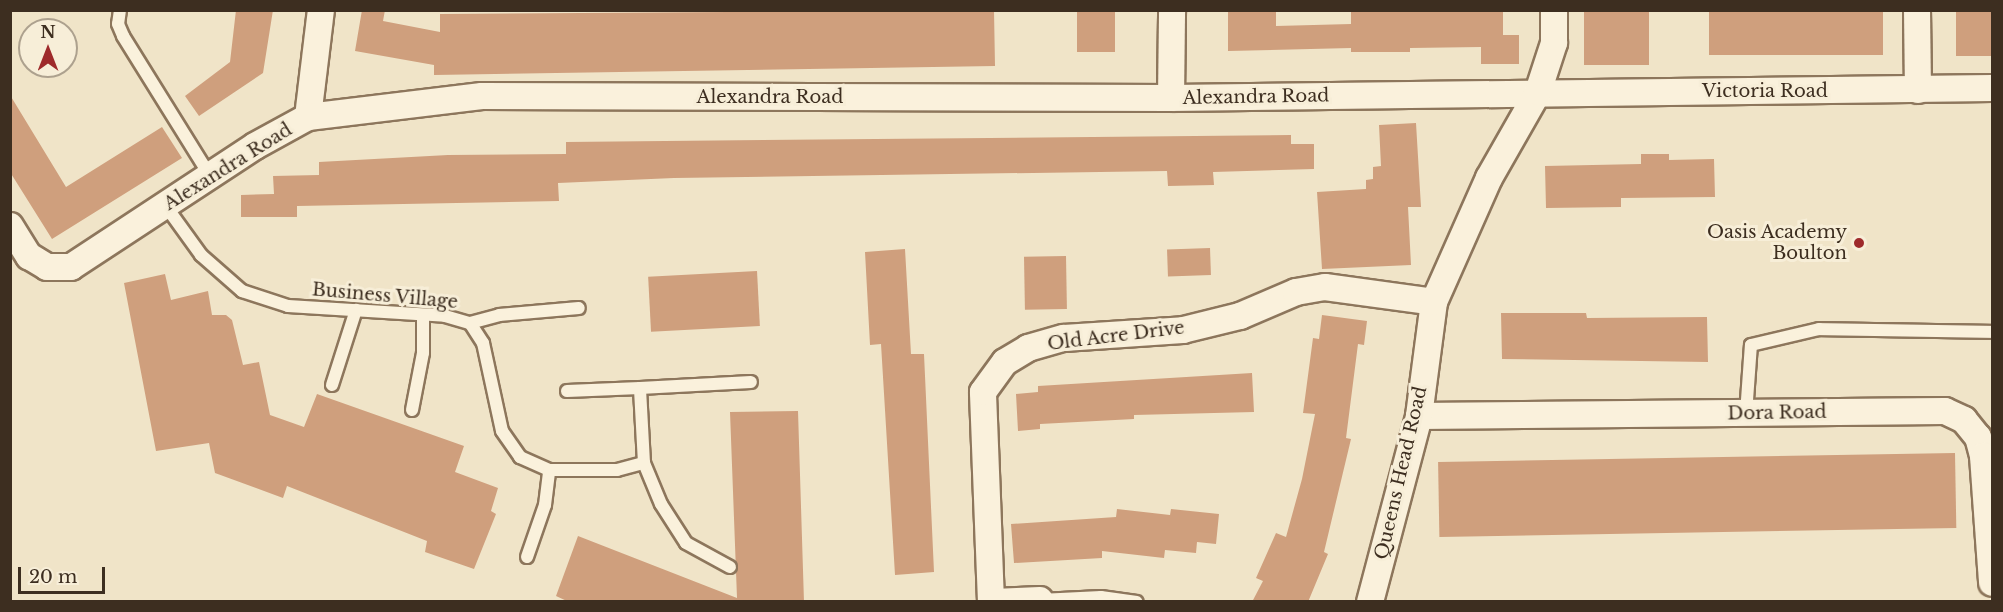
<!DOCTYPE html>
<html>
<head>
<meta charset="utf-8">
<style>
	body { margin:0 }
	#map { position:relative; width:2003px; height:612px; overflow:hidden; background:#f0e4c8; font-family:"Libre Baskerville",serif }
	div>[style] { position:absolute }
	.building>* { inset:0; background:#cf9f7d; transform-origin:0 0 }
	.roads { filter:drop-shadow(2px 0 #8d765c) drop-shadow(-2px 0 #8d765c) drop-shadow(0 2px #8d765c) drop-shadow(0 -2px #8d765c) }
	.lane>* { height:12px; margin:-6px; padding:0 6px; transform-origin:6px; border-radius:6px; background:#faf1dc }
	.street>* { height:26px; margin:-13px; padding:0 13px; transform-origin:13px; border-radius:13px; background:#faf1dc }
	.dots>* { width:16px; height:16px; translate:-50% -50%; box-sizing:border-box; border:3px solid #f7eed8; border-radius:50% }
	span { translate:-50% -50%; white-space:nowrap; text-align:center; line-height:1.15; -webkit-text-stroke:6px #f7eed8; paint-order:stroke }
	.street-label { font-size:18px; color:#3d2e20 }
	.poi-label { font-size:18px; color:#3d2e20 }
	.right { translate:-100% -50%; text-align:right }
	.frame { position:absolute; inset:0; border:12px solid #3d2e20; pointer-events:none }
	.north { position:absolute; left:18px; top:18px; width:60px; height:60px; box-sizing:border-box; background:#f7eed8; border:2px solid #ada18e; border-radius:50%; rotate:0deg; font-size:16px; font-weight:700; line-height:24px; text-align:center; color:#3d2e20 }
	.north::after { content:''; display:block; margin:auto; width:21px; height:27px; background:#9e2a2b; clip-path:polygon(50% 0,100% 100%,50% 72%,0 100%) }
	.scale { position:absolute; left:18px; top:567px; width:87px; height:27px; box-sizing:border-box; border:3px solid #3d2e20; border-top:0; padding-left:8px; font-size:18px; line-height:21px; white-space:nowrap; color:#3d2e20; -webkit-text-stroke:4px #f7eed8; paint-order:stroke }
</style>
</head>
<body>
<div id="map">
	<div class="building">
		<div style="clip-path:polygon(236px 10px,273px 10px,263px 73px,199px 116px,185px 96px,230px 62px)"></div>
		<div style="clip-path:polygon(362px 10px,385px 10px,383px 21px,440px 32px,440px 14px,994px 10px,995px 66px,434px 75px,434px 65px,355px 51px)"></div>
		<div style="left:1077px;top:10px;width:38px;height:42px"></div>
		<div style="clip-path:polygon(1228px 10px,1276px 10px,1276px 26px,1351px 24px,1351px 10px,1503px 11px,1503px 35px,1519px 35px,1519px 64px,1481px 64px,1481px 47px,1410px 48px,1410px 52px,1351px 52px,1351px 48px,1228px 51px)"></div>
		<div style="left:1584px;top:10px;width:65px;height:55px"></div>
		<div style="left:1709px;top:10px;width:174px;height:45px"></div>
		<div style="left:1956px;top:10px;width:36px;height:46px"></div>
		<div style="clip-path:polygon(10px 95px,66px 187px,162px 127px,182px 158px,52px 239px,10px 172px)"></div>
		<div style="clip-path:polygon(1416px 123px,1421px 207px,1408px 207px,1411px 265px,1322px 269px,1317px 192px,1366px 189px,1366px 180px,1373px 179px,1373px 167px,1381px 166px,1379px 125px)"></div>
		<div style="clip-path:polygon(1291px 135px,1291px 144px,1314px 144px,1314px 169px,1213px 172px,1214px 185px,1168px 186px,1167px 171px,674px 178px,558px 183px,559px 201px,297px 206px,297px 217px,241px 217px,241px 195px,274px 194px,273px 176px,319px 175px,319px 162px,448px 155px,566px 154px,566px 142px)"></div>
		<div style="clip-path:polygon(1641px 154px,1669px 154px,1669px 160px,1714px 159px,1715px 197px,1621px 198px,1621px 207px,1546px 208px,1545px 166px,1641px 164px)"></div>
		<div style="left:1210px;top:248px;width:27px;height:43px;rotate:88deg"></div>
		<div style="clip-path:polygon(905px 249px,911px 354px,924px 354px,934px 572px,895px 575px,881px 344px,870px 345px,865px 252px)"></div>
		<div style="left:1066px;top:256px;width:53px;height:42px;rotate:89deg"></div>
		<div style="left:757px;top:271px;width:55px;height:109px;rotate:87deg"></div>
		<div style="clip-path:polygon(165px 274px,171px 300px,208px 291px,212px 315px,226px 315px,232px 320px,243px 365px,259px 362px,270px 415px,304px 427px,317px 394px,464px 446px,455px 472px,498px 488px,491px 511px,496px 514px,474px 569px,425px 552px,427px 541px,287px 486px,283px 498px,215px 473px,209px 443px,156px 451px,124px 283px)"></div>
		<div style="clip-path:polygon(1501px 313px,1586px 313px,1587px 318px,1707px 317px,1708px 362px,1502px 359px)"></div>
		<div style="clip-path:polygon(1322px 315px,1367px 321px,1364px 345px,1358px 344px,1346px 438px,1351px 439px,1324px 552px,1328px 554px,1308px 602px,1252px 602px,1263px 581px,1256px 578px,1276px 533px,1286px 537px,1302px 479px,1315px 414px,1303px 413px,1313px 338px,1319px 339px)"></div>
		<div style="clip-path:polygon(1252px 373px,1254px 412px,1134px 415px,1134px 419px,1040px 424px,1040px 429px,1018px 431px,1016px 394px,1038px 392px,1038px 386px)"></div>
		<div style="clip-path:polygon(798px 411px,804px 602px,569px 602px,556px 596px,578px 536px,737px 598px,730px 412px)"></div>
		<div style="left:1955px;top:453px;width:75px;height:517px;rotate:89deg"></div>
		<div style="clip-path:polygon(1117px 509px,1170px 515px,1171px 509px,1219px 514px,1216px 544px,1197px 542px,1196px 553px,1165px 550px,1164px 558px,1102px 551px,1102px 558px,1014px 563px,1011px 524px,1116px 517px)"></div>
	</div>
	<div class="roads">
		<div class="lane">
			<div style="left:120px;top:10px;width:14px;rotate:98deg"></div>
			<div style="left:118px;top:24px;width:13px;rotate:67deg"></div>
			<div style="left:123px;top:36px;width:165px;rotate:58.1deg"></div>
			<div style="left:165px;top:205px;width:62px;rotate:54.2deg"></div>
			<div style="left:201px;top:255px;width:55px;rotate:41.3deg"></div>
			<div style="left:242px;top:291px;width:48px;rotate:18.1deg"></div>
			<div style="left:288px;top:306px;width:157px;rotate:3.6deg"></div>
			<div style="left:445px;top:316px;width:26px;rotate:16deg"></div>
			<div style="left:470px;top:323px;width:24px;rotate:57deg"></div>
			<div style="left:483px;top:343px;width:90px;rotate:77.8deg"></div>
			<div style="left:502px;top:431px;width:32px;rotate:55deg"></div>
			<div style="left:520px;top:457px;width:32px;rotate:24deg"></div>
			<div style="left:549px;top:470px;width:68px"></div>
			<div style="left:617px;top:470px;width:28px;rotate:-15deg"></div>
			<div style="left:644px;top:463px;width:75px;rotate:-93.1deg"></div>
			<div style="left:640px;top:388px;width:111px;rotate:-3.1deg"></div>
			<div style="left:470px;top:323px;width:30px;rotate:-15deg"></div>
			<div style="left:499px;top:315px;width:80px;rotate:-5deg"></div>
			<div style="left:332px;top:385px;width:79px;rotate:-72.3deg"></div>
			<div style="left:567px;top:391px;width:73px;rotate:-2.4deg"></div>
			<div style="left:412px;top:410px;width:58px;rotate:-79.1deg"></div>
			<div style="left:423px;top:353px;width:38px;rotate:-90deg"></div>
			<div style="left:1746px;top:414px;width:69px;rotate:-85.9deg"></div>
			<div style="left:1751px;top:345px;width:70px;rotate:-13.2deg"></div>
			<div style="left:1819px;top:329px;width:173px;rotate:1deg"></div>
			<div style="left:644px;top:463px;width:44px;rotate:67.5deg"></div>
			<div style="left:661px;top:504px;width:46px;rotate:57.3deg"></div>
			<div style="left:686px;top:543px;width:50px;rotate:28.6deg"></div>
			<div style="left:527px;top:557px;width:55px;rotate:-70.9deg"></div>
			<div style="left:545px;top:505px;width:35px;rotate:-83deg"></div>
			<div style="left:1040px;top:600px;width:61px;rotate:-2.8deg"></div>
			<div style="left:1101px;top:597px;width:36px;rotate:8deg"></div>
		</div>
		<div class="street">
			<div style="left:1917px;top:10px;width:80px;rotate:89.3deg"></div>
			<div style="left:1171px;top:98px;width:88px;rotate:-89.3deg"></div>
			<div style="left:308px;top:117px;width:108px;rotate:-83.1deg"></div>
			<div style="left:10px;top:226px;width:36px;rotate:58deg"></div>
			<div style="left:29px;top:256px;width:21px;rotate:31deg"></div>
			<div style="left:47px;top:267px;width:24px"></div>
			<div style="left:71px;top:267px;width:220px;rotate:-33.3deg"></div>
			<div style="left:255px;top:146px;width:60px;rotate:-28.7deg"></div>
			<div style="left:308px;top:117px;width:175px;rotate:-6.9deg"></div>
			<div style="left:482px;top:96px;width:689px;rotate:0.17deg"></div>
			<div style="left:1171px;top:98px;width:821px;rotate:-0.7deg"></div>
			<div style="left:1419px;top:416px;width:526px;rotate:-0.54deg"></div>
			<div style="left:1945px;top:411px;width:21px;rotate:25deg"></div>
			<div style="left:1964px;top:420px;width:22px;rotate:51deg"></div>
			<div style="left:1978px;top:437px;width:20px;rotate:75deg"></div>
			<div style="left:1983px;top:456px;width:127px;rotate:85.9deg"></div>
			<div style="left:991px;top:602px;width:210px;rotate:-92.2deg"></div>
			<div style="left:983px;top:392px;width:37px;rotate:-54deg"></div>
			<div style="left:1005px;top:362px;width:27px;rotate:-31deg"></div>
			<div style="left:1028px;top:348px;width:37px;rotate:-16deg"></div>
			<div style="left:1064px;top:338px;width:119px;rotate:-3.8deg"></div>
			<div style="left:1183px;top:330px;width:59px;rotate:-13.8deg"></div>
			<div style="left:1240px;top:316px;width:61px;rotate:-23.2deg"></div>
			<div style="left:1296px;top:292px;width:29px;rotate:-10deg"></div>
			<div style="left:1325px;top:287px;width:110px;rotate:7.8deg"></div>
			<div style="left:994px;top:602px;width:46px;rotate:-2.5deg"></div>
			<div style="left:1370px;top:602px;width:192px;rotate:-75.2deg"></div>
			<div style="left:1419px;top:416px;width:115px;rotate:-82.5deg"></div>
			<div style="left:1434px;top:302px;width:136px;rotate:-66.1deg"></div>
			<div style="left:1489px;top:178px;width:99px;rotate:-60.3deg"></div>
			<div style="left:1538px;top:92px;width:52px;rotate:-71.9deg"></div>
			<div style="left:1554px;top:43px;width:33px;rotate:-90deg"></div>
		</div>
	</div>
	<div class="dots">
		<div style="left:1859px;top:243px;background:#9e2a2b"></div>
	</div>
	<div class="street-label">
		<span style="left:1765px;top:91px">Victoria Road</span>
		<span style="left:770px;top:97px">Alexandra Road</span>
		<span style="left:1256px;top:97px;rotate:-1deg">Alexandra Road</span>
		<span style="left:228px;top:167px;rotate:-32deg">Alexandra Road</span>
		<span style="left:385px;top:296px;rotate:5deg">Business Village</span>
		<span style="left:1116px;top:336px;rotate:-7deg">Old Acre Drive</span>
		<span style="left:1777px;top:413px;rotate:-1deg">Dora Road</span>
		<span style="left:1401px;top:473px;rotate:-77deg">Queens Head Road</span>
	</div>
	<div class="poi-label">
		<span class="right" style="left:1847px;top:243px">Oasis Academy<br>Boulton</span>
	</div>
	<div class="frame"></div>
	<div class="north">N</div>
	<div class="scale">20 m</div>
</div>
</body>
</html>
